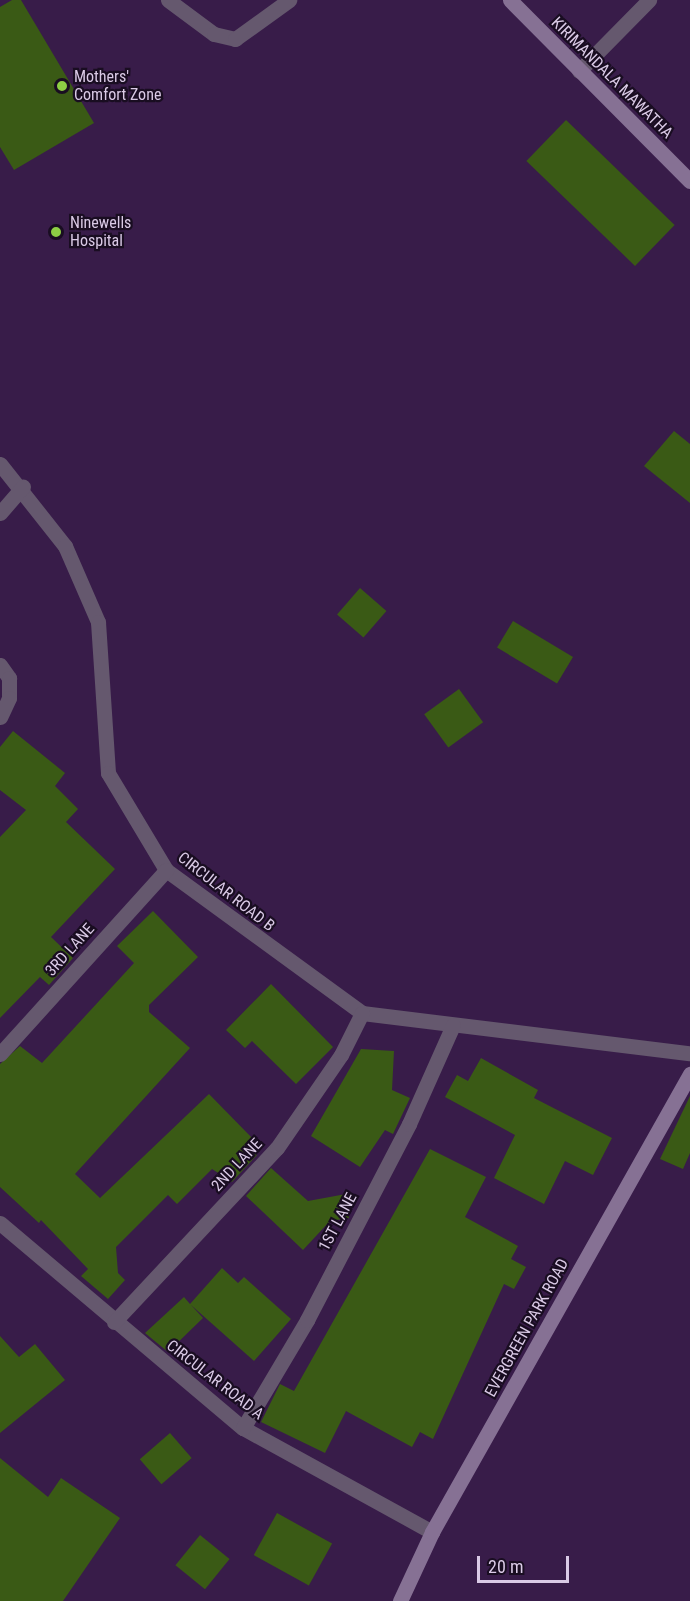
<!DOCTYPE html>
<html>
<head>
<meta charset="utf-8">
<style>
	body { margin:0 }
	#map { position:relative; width:690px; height:1601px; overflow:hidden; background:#381c49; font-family:"Roboto Condensed",sans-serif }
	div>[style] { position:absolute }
	.building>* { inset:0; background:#3a5a15; transform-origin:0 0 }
	.lane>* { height:15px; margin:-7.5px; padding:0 7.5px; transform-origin:7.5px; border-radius:7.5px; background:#65586e }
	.street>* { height:15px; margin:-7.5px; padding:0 7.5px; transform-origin:7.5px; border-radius:7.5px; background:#65586e }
	.secondary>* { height:15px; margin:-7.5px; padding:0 7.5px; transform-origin:7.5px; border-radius:7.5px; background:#867194 }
	.dots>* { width:16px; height:16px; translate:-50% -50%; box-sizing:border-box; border:3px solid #190d21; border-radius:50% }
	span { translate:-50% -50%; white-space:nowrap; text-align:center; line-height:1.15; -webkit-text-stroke:4.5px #190d21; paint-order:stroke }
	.poi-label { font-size:16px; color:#dacae6 }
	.left { translate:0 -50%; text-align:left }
	.street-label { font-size:16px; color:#dacae6 }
	.scale { position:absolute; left:477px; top:1556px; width:92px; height:27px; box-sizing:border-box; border:3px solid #dacae6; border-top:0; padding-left:8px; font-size:18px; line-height:21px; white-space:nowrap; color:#dacae6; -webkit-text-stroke:4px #190d21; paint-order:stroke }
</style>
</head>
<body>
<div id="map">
	<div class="building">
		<div style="clip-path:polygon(12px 0,21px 0,94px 123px,14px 170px,0 147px,0 7px)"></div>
		<div style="left:566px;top:120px;width:151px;height:57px;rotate:44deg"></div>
		<div style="clip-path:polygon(674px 431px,690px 444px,690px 503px,644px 466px)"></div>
		<div style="left:360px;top:588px;width:35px;height:35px;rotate:41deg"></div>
		<div style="left:513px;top:621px;width:70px;height:31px;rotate:31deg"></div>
		<div style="left:459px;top:689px;width:41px;height:43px;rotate:54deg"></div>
		<div style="clip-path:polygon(13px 731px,65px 773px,55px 786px,78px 809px,66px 822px,115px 869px,51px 937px,73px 958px,49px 985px,40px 977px,0 1018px,0 837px,26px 810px,0 790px,0 747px)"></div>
		<div style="clip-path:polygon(153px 911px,198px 957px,149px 1005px,149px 1012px,190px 1048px,75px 1174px,100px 1198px,209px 1094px,255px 1141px,248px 1147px,257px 1155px,232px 1182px,212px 1169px,177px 1204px,168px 1195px,116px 1247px,118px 1273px,125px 1280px,108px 1299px,81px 1276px,88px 1269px,41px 1220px,39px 1223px,0 1187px,0 1064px,20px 1046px,42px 1063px,134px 963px,117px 946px)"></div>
		<div style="clip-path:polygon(271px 984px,333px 1047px,296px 1084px,252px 1041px,245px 1048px,226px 1030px)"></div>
		<div style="clip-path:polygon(361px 1049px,394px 1051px,392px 1090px,410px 1098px,393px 1134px,385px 1130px,360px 1167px,311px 1136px)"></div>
		<div style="clip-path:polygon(481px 1058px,538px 1090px,534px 1098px,612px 1138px,593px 1175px,565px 1161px,544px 1204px,494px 1178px,515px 1135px,445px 1097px,457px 1075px,468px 1081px)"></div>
		<div style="clip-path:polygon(690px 1096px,690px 1153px,683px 1169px,660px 1159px)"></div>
		<div style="clip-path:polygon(430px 1149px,486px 1177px,465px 1217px,518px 1246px,511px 1259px,526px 1267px,514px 1289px,504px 1284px,433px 1439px,420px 1432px,412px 1447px,346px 1411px,325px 1453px,261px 1422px,280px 1384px,294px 1391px)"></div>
		<div style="clip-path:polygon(271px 1168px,308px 1201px,346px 1194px,349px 1218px,330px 1221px,303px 1250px,246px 1196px)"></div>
		<div style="clip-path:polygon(222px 1268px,238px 1283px,244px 1277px,291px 1319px,254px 1361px,191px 1305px,203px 1318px,168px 1352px,145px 1333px,184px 1297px,190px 1304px)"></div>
		<div style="clip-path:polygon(0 1336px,19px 1357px,35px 1344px,65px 1380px,0 1433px)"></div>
		<div style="left:170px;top:1433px;width:33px;height:40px;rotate:49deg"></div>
		<div style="clip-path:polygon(0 1458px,48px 1497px,61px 1478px,120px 1518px,63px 1601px,0 1601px)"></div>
		<div style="left:277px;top:1513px;width:63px;height:48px;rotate:29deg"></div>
		<div style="left:200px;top:1535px;width:38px;height:39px;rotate:39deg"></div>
	</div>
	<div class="lane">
		<div style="left:168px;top:0;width:57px;rotate:36.5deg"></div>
		<div style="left:214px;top:34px;width:22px;rotate:13deg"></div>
		<div style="left:235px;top:39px;width:67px;rotate:-35.8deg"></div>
	</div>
	<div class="street">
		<div style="left:579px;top:71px;width:100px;rotate:-45.4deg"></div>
		<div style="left:0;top:464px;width:105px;rotate:51.6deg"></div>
		<div style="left:65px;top:546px;width:83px;rotate:66.5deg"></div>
		<div style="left:98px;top:622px;width:151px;rotate:86.2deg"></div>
		<div style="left:108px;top:773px;width:113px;rotate:59.1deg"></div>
		<div style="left:166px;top:870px;width:243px;rotate:36.1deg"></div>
		<div style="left:362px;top:1013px;width:330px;rotate:7deg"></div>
		<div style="left:0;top:513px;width:35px;rotate:-49deg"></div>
		<div style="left:0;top:665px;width:16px;rotate:55deg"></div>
		<div style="left:9px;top:678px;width:20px;rotate:90deg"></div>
		<div style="left:9px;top:698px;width:21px;rotate:115deg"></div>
		<div style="left:0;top:1054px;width:248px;rotate:-47.9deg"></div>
		<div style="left:0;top:1223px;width:318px;rotate:40.2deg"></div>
		<div style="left:243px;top:1428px;width:216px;rotate:28.8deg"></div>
		<div style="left:114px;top:1322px;width:238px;rotate:-46.9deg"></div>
		<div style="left:277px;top:1148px;width:113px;rotate:-55.5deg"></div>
		<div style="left:341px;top:1055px;width:47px;rotate:-63.4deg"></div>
		<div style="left:243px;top:1428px;width:126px;rotate:-59.3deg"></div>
		<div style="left:307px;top:1320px;width:221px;rotate:-62.5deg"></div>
		<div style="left:409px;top:1124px;width:108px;rotate:-66deg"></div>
	</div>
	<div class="secondary">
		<div style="left:510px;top:0;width:255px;rotate:45.2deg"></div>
		<div style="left:400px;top:1601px;width:76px;rotate:-65.1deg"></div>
		<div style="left:432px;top:1532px;width:526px;rotate:-60.61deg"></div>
	</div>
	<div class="dots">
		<div style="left:62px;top:86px;background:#8dce44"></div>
		<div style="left:56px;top:232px;background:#8dce44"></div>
	</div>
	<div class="poi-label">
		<span class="left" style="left:74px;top:86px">Mothers'<br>Comfort Zone</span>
		<span class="left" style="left:70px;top:232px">Ninewells<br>Hospital</span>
	</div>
	<div class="street-label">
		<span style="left:612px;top:78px;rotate:45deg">KIRIMANDALA MAWATHA</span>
		<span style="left:226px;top:892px;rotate:38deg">CIRCULAR ROAD B</span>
		<span style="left:70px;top:950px;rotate:-48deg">3RD LANE</span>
		<span style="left:237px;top:1165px;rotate:-47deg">2ND LANE</span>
		<span style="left:338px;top:1222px;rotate:-62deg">1ST LANE</span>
		<span style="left:527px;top:1328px;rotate:-61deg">EVERGREEN PARK ROAD</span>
		<span style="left:215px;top:1380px;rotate:38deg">CIRCULAR ROAD A</span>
	</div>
	<div class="scale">20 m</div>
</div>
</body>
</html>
